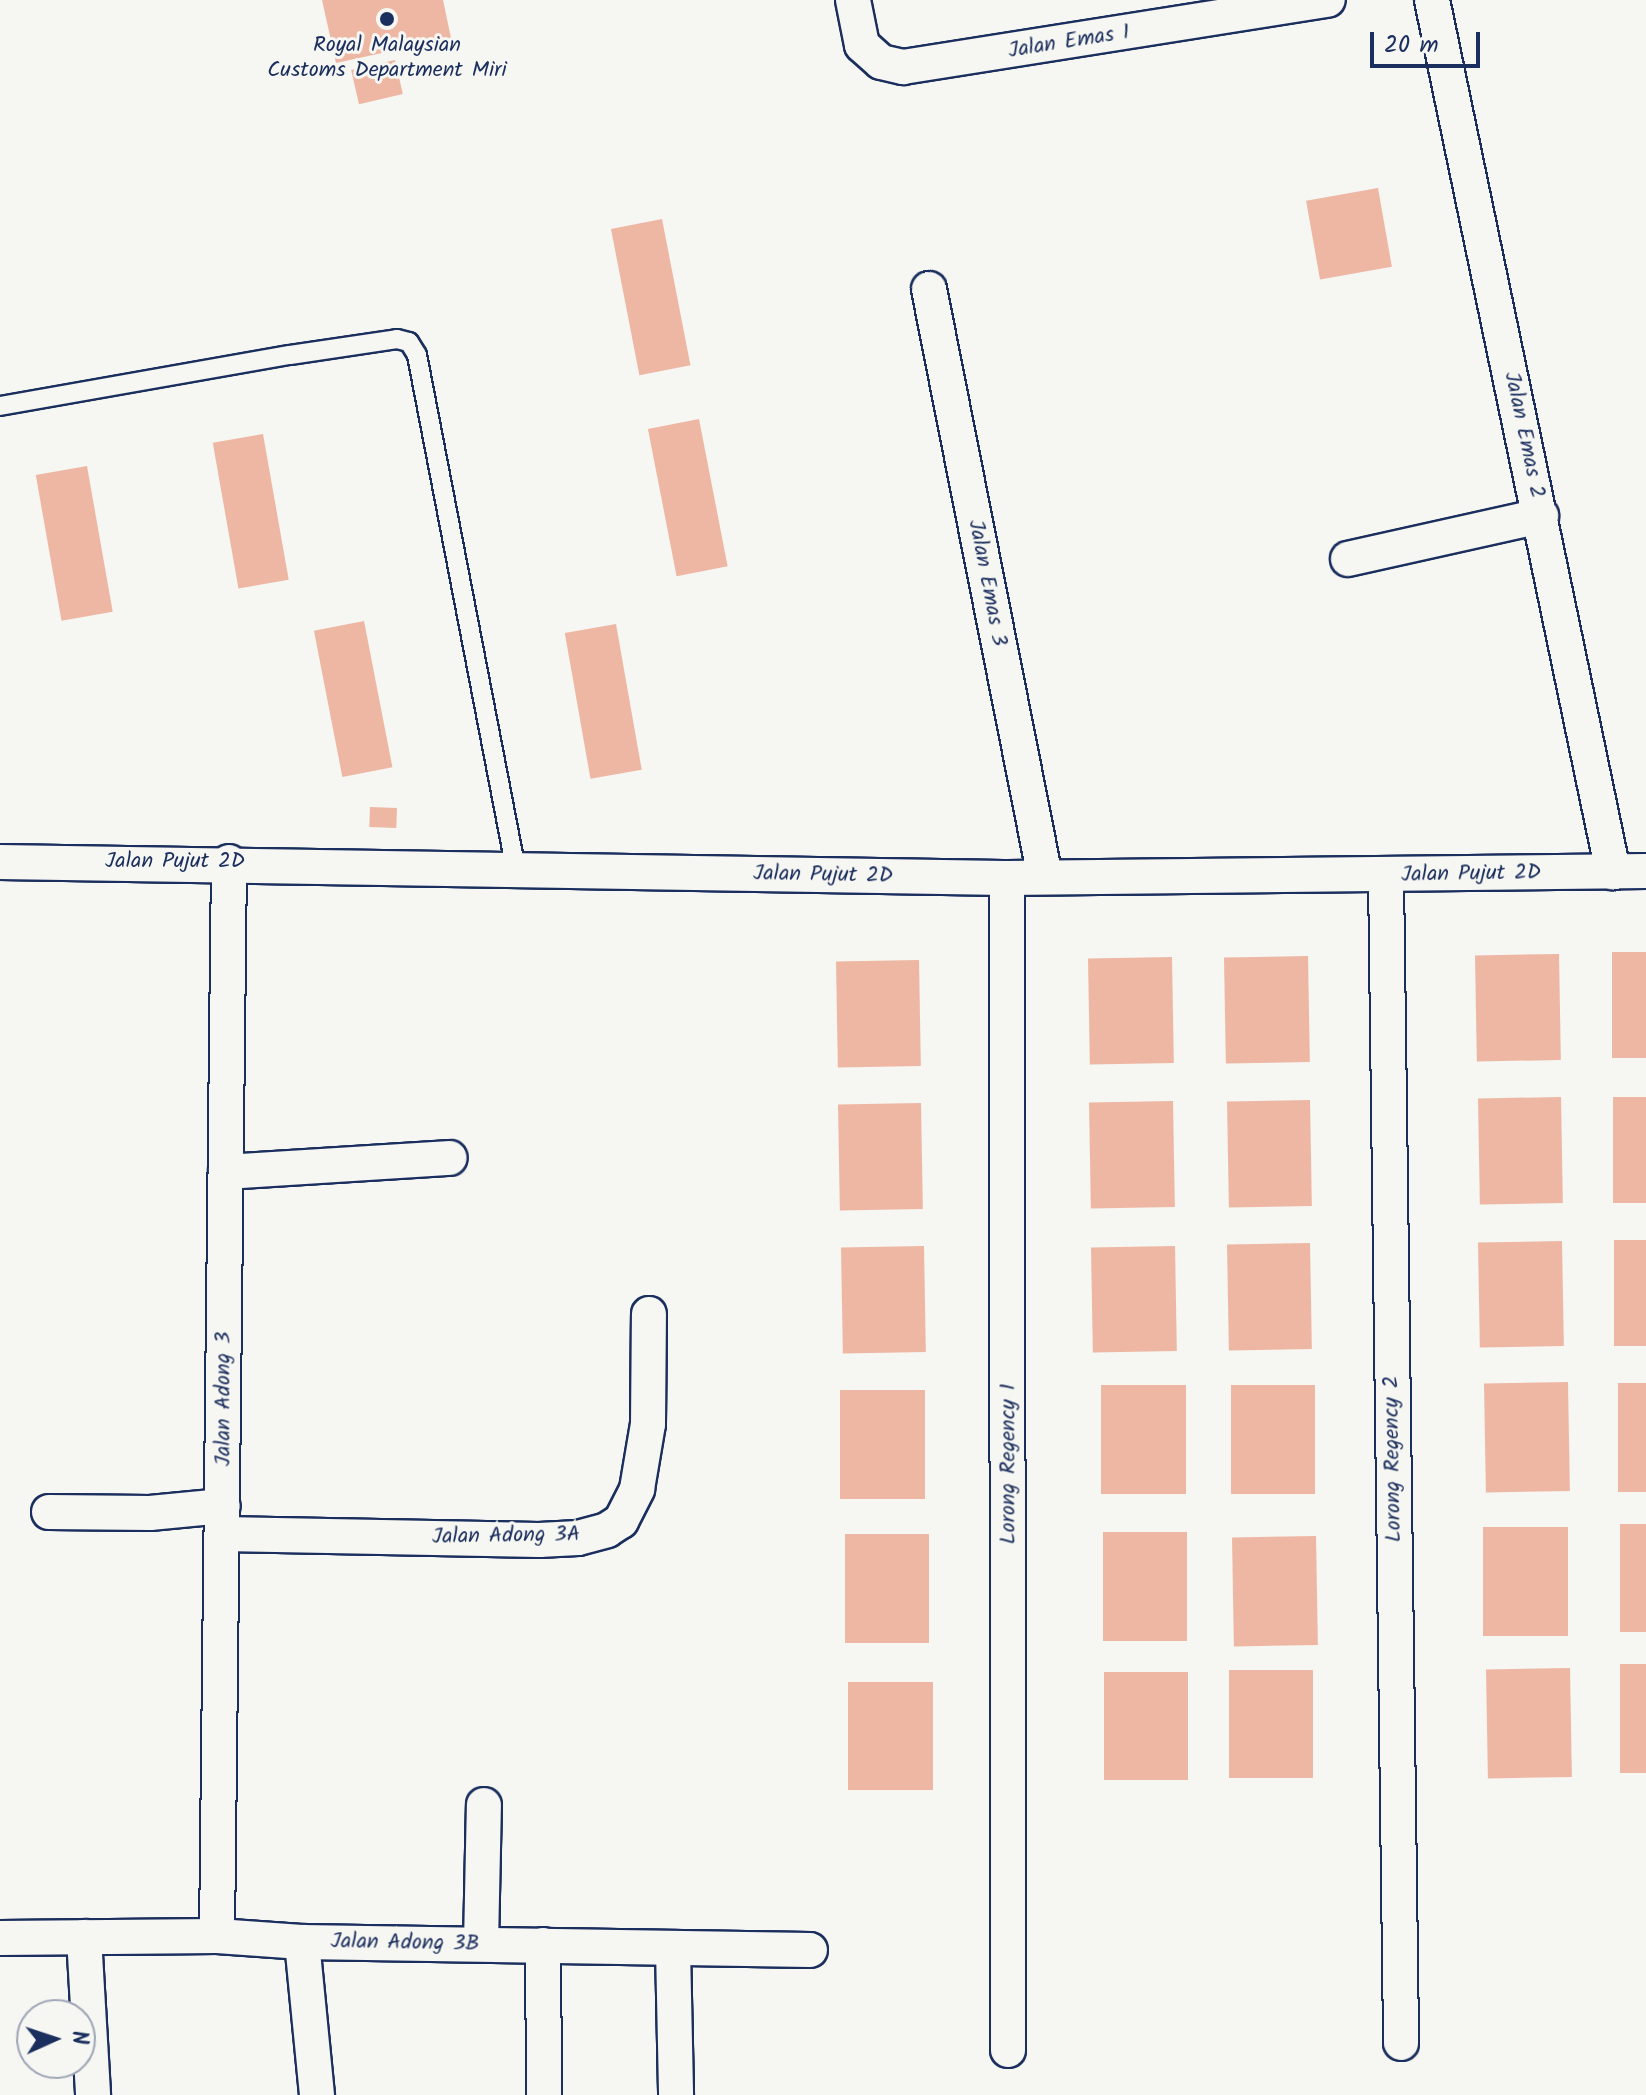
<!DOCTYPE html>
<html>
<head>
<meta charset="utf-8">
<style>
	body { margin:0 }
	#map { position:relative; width:1646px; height:2095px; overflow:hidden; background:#f6f6f2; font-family:Kalam,sans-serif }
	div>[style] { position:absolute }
	.building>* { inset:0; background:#eeb7a3; transform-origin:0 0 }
	.roads { filter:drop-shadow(2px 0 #1b2f5e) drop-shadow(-2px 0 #1b2f5e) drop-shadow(0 2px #1b2f5e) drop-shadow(0 -2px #1b2f5e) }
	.service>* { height:18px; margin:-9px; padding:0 9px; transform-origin:9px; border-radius:9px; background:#f6f6f2 }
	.minor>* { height:34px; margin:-17px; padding:0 17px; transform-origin:17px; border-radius:17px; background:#f6f6f2 }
	.dots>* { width:22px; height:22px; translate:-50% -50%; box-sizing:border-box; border:4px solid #f6f6f2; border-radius:50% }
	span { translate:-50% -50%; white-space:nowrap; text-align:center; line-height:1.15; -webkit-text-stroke:6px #f6f6f2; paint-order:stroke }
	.street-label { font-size:22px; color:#1b2f5e }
	.poi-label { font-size:22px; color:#1b2f5e }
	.north { position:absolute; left:16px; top:1999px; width:80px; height:80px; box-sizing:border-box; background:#f6f6f2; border:2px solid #9ea6b7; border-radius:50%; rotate:87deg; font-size:22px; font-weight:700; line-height:32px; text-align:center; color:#1b2f5e }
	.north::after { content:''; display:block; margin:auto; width:28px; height:36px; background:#1b2f5e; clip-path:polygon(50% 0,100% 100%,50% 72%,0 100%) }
	.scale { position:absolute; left:1370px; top:32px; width:110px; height:36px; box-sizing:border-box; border:4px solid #1b2f5e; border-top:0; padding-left:10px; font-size:24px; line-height:28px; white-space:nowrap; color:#1b2f5e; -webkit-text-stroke:6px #f6f6f2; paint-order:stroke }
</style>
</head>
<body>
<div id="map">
	<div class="building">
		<div style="clip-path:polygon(322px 0,443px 0,451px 38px,336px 63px)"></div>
		<div style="left:395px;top:60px;width:35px;height:45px;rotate:77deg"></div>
		<div style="left:1378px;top:188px;width:80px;height:73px;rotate:80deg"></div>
		<div style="left:662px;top:219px;width:149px;height:52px;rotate:79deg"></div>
		<div style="left:699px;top:419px;width:150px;height:52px;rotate:79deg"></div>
		<div style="left:263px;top:434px;width:148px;height:51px;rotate:80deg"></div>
		<div style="left:87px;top:466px;width:148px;height:52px;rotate:80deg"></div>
		<div style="left:364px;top:621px;width:149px;height:51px;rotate:79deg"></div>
		<div style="left:616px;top:624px;width:148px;height:52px;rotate:80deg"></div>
		<div style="left:370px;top:807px;width:27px;height:20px;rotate:2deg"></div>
		<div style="left:1646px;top:952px;width:106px;height:34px;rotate:90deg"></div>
		<div style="left:1559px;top:954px;width:106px;height:84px;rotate:89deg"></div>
		<div style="left:1308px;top:956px;width:106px;height:84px;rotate:89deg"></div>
		<div style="left:1172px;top:957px;width:106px;height:84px;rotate:89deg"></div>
		<div style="left:919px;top:960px;width:106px;height:83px;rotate:89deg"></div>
		<div style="left:1561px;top:1097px;width:106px;height:83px;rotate:89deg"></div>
		<div style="left:1613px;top:1097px;width:33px;height:106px"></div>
		<div style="left:1310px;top:1100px;width:106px;height:83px;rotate:89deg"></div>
		<div style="left:1173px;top:1101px;width:106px;height:84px;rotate:89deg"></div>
		<div style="left:921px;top:1103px;width:106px;height:83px;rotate:89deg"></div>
		<div style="left:1614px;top:1240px;width:32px;height:106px"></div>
		<div style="left:1562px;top:1241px;width:105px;height:84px;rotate:89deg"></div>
		<div style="left:1310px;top:1243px;width:106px;height:83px;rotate:89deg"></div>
		<div style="left:924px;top:1246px;width:106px;height:83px;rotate:89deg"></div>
		<div style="left:1175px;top:1246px;width:105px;height:84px;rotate:89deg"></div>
		<div style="left:1568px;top:1382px;width:109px;height:84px;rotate:89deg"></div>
		<div style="left:1618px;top:1383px;width:28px;height:109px"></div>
		<div style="left:1101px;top:1385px;width:85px;height:109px"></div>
		<div style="left:1315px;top:1385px;width:109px;height:84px;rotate:90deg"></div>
		<div style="left:840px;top:1390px;width:85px;height:109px"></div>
		<div style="left:1620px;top:1524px;width:26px;height:108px"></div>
		<div style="left:1568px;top:1527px;width:109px;height:85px;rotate:90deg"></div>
		<div style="left:1103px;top:1532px;width:84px;height:109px"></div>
		<div style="left:845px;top:1534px;width:84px;height:109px"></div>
		<div style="left:1316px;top:1536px;width:109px;height:84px;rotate:89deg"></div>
		<div style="left:1646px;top:1664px;width:109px;height:26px;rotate:90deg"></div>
		<div style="left:1570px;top:1668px;width:109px;height:84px;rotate:89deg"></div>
		<div style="left:1229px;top:1670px;width:84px;height:108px"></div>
		<div style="left:1104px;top:1672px;width:84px;height:108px"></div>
		<div style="left:933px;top:1682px;width:108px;height:85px;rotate:90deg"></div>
	</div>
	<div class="roads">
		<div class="service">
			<div style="left:0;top:406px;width:294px;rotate:-10deg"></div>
			<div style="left:290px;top:355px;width:108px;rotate:-8.5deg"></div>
			<div style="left:397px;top:339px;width:12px;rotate:14deg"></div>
			<div style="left:409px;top:342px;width:15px;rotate:58deg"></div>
			<div style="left:417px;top:355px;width:524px;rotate:79.12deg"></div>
		</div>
		<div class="minor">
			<div style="left:853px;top:0;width:46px;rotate:78.7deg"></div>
			<div style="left:862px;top:45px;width:25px;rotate:42deg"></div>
			<div style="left:881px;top:62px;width:23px;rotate:13deg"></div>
			<div style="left:903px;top:67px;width:430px;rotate:-9deg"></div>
			<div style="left:1432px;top:0;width:891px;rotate:78.27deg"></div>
			<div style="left:929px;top:289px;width:599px;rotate:78.84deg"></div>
			<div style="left:1348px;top:559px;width:198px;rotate:-12.6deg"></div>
			<div style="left:0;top:862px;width:1007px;rotate:0.91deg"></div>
			<div style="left:1007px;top:878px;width:639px;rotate:-0.63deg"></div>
			<div style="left:1386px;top:875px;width:1168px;rotate:89.26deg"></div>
			<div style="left:1007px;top:878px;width:1172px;rotate:89.95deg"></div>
			<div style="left:226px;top:1172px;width:224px;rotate:-3.6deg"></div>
			<div style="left:49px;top:1512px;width:101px;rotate:0.6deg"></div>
			<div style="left:150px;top:1513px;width:73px;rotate:-5.5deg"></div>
			<div style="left:223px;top:1534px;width:316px;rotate:1.1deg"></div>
			<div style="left:539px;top:1540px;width:39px;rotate:-3deg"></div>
			<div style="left:578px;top:1538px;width:30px;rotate:-15deg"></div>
			<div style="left:607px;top:1530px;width:17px;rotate:-33deg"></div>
			<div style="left:621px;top:1521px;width:36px;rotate:-63deg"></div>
			<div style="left:637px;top:1489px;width:66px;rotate:-80.4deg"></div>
			<div style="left:648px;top:1424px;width:110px;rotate:-89.5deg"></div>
			<div style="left:217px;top:1936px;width:1074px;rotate:-89.36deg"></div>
			<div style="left:84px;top:1937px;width:158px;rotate:86.7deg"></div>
			<div style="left:0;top:1938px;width:217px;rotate:-0.5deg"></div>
			<div style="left:217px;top:1936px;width:85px;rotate:4deg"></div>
			<div style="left:302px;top:1942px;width:508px;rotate:0.9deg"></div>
			<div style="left:302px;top:1942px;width:154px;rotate:84.4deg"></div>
			<div style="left:481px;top:1944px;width:139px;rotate:-88.8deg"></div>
			<div style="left:543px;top:1945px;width:150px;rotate:89.6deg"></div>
			<div style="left:673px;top:1948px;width:147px;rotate:88.8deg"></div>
		</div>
	</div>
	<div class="dots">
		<div style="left:387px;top:19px;background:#1b2f5e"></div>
	</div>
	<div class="street-label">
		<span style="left:1069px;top:42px;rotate:-9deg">Jalan Emas 1</span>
		<span style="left:1524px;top:435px;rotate:78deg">Jalan Emas 2</span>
		<span style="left:987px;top:583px;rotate:79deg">Jalan Emas 3</span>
		<span style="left:175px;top:862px">Jalan Pujut 2D</span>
		<span style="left:1471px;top:874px;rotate:-1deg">Jalan Pujut 2D</span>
		<span style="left:823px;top:875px;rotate:1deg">Jalan Pujut 2D</span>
		<span style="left:224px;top:1399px;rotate:-90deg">Jalan Adong 3</span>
		<span style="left:1393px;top:1459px;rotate:-91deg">Lorong Regency 2</span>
		<span style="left:1009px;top:1464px;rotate:-90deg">Lorong Regency 1</span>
		<span style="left:506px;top:1536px;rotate:-1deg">Jalan Adong 3A</span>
		<span style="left:405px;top:1943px;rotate:1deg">Jalan Adong 3B</span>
	</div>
	<div class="poi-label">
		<span style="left:387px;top:58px">Royal Malaysian<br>Customs Department Miri</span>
	</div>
	<div class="north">N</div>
	<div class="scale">20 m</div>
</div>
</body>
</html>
